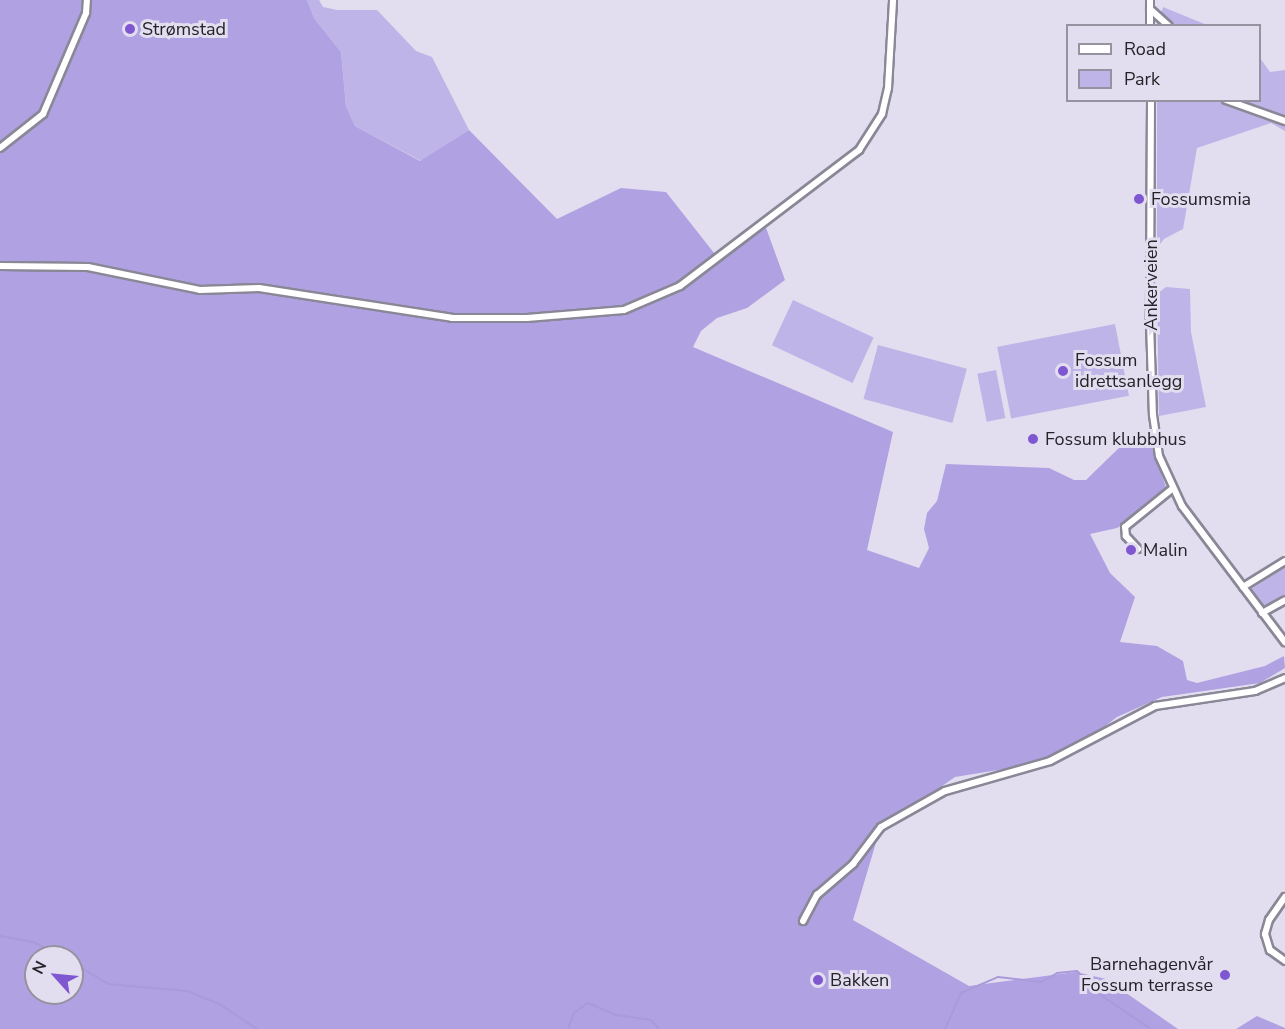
<!DOCTYPE html>
<html>
<head>
<meta charset="utf-8">
<style>
	body { margin:0 }
	#map { position:relative; width:1285px; height:1029px; overflow:hidden; background:#e2deef; font-family:"Nunito Sans",sans-serif }
	div>[style] { position:absolute }
	.green>* { inset:0; background:#bfb4e8; transform-origin:0 0 }
	.forest>* { inset:0; background:#b0a2e2 }
	.stream>* { height:2px; margin:-1px; padding:0 1px; transform-origin:1px; border-radius:1px; background:#a99ada }
	.roads { filter:drop-shadow(2px 0 #8a8796) drop-shadow(-2px 0 #8a8796) drop-shadow(0 2px #8a8796) drop-shadow(0 -2px #8a8796) }
	.minor>* { height:6px; margin:-3px; padding:0 3px; transform-origin:3px; border-radius:3px; background:#fff }
	.dots>* { width:16px; height:16px; translate:-50% -50%; box-sizing:border-box; border:3px solid #e2deef; border-radius:50% }
	span { translate:-50% -50%; white-space:nowrap; text-align:center; line-height:1.15; -webkit-text-stroke:6px #e2deef; paint-order:stroke }
	.poi-label { font-size:18px; color:#252329 }
	.left { translate:0 -50%; text-align:left }
	.right { translate:-100% -50%; text-align:right }
	.street-label { font-size:18px; color:#252329 }
	.legend { position:absolute; left:1066px; top:24px; width:195px; height:78px; box-sizing:border-box; background:#e2deef; border:2px solid #9693a0; margin:0; padding:8px 10px; list-style:none; font-size:18px; color:#252329 }
	.legend li { display:flex; align-items:center; gap:12px; height:30px }
	.legend b { width:30px; border:2px solid #9693a0 }
	.north { position:absolute; left:24px; top:945px; width:60px; height:60px; box-sizing:border-box; background:#e2deef; border:2px solid #9693a0; border-radius:50%; rotate:297deg; font-size:16px; font-weight:700; line-height:24px; text-align:center; color:#252329 }
	.north::after { content:''; display:block; margin:auto; width:21px; height:27px; background:#7e57d1; clip-path:polygon(50% 0,100% 100%,50% 72%,0 100%) }
</style>
</head>
<body>
<div id="map">
	<div class="green">
		<div style="clip-path:polygon(307px 0,319px 0,323px 7px,337px 10px,377px 10px,416px 51px,432px 57px,469px 130px,421px 161px,355px 126px,346px 106px,341px 52px,314px 18px)"></div>
		<div style="clip-path:polygon(1163px 7px,1207px 25px,1157px 26px)"></div>
		<div style="clip-path:polygon(1260px 58px,1270px 72px,1285px 70px,1285px 131px,1271px 123px,1197px 148px,1183px 229px,1164px 239px,1157px 248px,1157px 101px,1260px 100px)"></div>
		<div style="clip-path:polygon(1166px 287px,1190px 289px,1191px 332px,1206px 407px,1159px 416px,1157px 294px)"></div>
		<div style="left:793px;top:300px;width:89px;height:50px;rotate:25deg"></div>
		<div style="left:1115px;top:324px;width:73px;height:120px;rotate:79deg"></div>
		<div style="left:878px;top:345px;width:92px;height:56px;rotate:15deg"></div>
		<div style="left:996px;top:370px;width:49px;height:19px;rotate:79deg"></div>
		<div style="clip-path:polygon(1285px 567px,1285px 597px,1263px 609px,1251px 589px)"></div>
	</div>
	<div class="forest">
		<div style="clip-path:polygon(evenodd,0 0,307px 0,314px 18px,341px 52px,346px 106px,355px 126px,420px 161px,469px 130px,557px 219px,621px 188px,666px 192px,718px 258px,765px 225px,785px 280px,747px 308px,717px 318px,701px 331px,693px 347px,893px 432px,867px 550px,919px 568px,929px 548px,924px 529px,927px 513px,937px 501px,946px 464px,1049px 468px,1074px 480px,1086px 480px,1126px 441px,1151px 445px,1167px 490px,1151px 507px,1117px 528px,1090px 534px,1110px 573px,1135px 597px,1120px 642px,1157px 646px,1183px 661px,1187px 680px,1197px 683px,1265px 666px,1284px 656px,1285px 668px,1260px 683px,1162px 697px,1117px 717px,1080px 745px,1042px 763px,955px 777px,880px 829px,853px 920px,969px 986px,1076px 972px,1106px 979px,1178px 1029px,0 1029px,0 0,36px 957px,72px 957px,72px 993px,36px 993px,36px 957px)"></div>
		<div style="clip-path:polygon(1257px 1016px,1285px 1028px,1285px 1029px,1236px 1029px)"></div>
	</div>
	<div class="stream">
		<div style="left:0;top:936px;width:34px;rotate:10deg"></div>
		<div style="left:33px;top:942px;width:33px;rotate:27deg"></div>
		<div style="left:72px;top:962px;width:42px;rotate:31.4deg"></div>
		<div style="left:108px;top:984px;width:79px;rotate:5.1deg"></div>
		<div style="left:187px;top:991px;width:37px;rotate:22deg"></div>
		<div style="left:221px;top:1005px;width:43px;rotate:33.7deg"></div>
		<div style="left:568px;top:1029px;width:17px;rotate:-69deg"></div>
		<div style="left:574px;top:1013px;width:17px;rotate:-36deg"></div>
		<div style="left:588px;top:1003px;width:30px;rotate:23deg"></div>
		<div style="left:616px;top:1015px;width:35px;rotate:8deg"></div>
		<div style="left:651px;top:1020px;width:12px;rotate:48deg"></div>
		<div style="left:945px;top:1029px;width:39px;rotate:-66deg"></div>
		<div style="left:961px;top:993px;width:40px;rotate:-23.4deg"></div>
		<div style="left:998px;top:977px;width:43px;rotate:6.6deg"></div>
		<div style="left:1041px;top:982px;width:18px;rotate:-29deg"></div>
		<div style="left:1057px;top:973px;width:20px;rotate:-6deg"></div>
		<div style="left:1077px;top:971px;width:39px;rotate:44deg"></div>
		<div style="left:1105px;top:998px;width:55px;rotate:34deg"></div>
	</div>
	<div class="roads">
		<div class="minor">
			<div style="left:1150px;top:0;width:26px;rotate:90deg"></div>
			<div style="left:1150px;top:9px;width:25px;rotate:42deg"></div>
			<div style="left:1151px;top:100px;width:222px;rotate:90.3deg"></div>
			<div style="left:1150px;top:322px;width:93px;rotate:88.2deg"></div>
			<div style="left:1153px;top:415px;width:41px;rotate:81.7deg"></div>
			<div style="left:1159px;top:456px;width:55px;rotate:65.3deg"></div>
			<div style="left:1182px;top:506px;width:171px;rotate:52.9deg"></div>
			<div style="left:1226px;top:100px;width:63px;rotate:19.6deg"></div>
			<div style="left:0;top:148px;width:55px;rotate:-38.3deg"></div>
			<div style="left:43px;top:114px;width:110px;rotate:-66.9deg"></div>
			<div style="left:86px;top:13px;width:13px;rotate:-86deg"></div>
			<div style="left:0;top:266px;width:88px;rotate:0.7deg"></div>
			<div style="left:88px;top:267px;width:114px;rotate:11.6deg"></div>
			<div style="left:200px;top:290px;width:59px;rotate:-1.9deg"></div>
			<div style="left:259px;top:288px;width:195px;rotate:8.8deg"></div>
			<div style="left:452px;top:318px;width:75px"></div>
			<div style="left:527px;top:318px;width:97px;rotate:-4.7deg"></div>
			<div style="left:624px;top:310px;width:61px;rotate:-23.2deg"></div>
			<div style="left:680px;top:286px;width:225px;rotate:-37.2deg"></div>
			<div style="left:859px;top:150px;width:43px;rotate:-57.4deg"></div>
			<div style="left:882px;top:114px;width:27px;rotate:-77deg"></div>
			<div style="left:888px;top:88px;width:88px;rotate:-86.7deg"></div>
			<div style="left:1138px;top:549px;width:18px;rotate:-133deg"></div>
			<div style="left:1126px;top:536px;width:9px;rotate:-96deg"></div>
			<div style="left:1125px;top:527px;width:60px;rotate:-39deg"></div>
			<div style="left:1243px;top:587px;width:49px;rotate:-31.8deg"></div>
			<div style="left:1262px;top:613px;width:26px;rotate:-29deg"></div>
			<div style="left:1285px;top:897px;width:28px;rotate:125deg"></div>
			<div style="left:1269px;top:920px;width:15px;rotate:106deg"></div>
			<div style="left:1265px;top:934px;width:17px;rotate:73deg"></div>
			<div style="left:1270px;top:950px;width:19px;rotate:36deg"></div>
			<div style="left:803px;top:921px;width:30px;rotate:-62deg"></div>
			<div style="left:817px;top:895px;width:48px;rotate:-40.7deg"></div>
			<div style="left:853px;top:864px;width:46px;rotate:-52.9deg"></div>
			<div style="left:881px;top:827px;width:73px;rotate:-29.4deg"></div>
			<div style="left:945px;top:791px;width:109px;rotate:-15.9deg"></div>
			<div style="left:1050px;top:761px;width:119px;rotate:-27.6deg"></div>
			<div style="left:1155px;top:706px;width:101px;rotate:-8.5deg"></div>
			<div style="left:1255px;top:691px;width:33px;rotate:-23deg"></div>
		</div>
	</div>
	<div class="dots">
		<div style="left:130px;top:29px;background:#7e57d1"></div>
		<div style="left:1139px;top:199px;background:#7e57d1"></div>
		<div style="left:1063px;top:371px;background:#7e57d1"></div>
		<div style="left:1033px;top:439px;background:#7e57d1"></div>
		<div style="left:1131px;top:550px;background:#7e57d1"></div>
		<div style="left:1225px;top:975px;background:#7e57d1"></div>
		<div style="left:818px;top:980px;background:#7e57d1"></div>
	</div>
	<div class="poi-label">
		<span class="left" style="left:142px;top:29px">Strømstad</span>
		<span class="left" style="left:1151px;top:199px">Fossumsmia</span>
		<span class="left" style="left:1075px;top:371px">Fossum<br>idrettsanlegg</span>
		<span class="left" style="left:1045px;top:439px">Fossum klubbhus</span>
		<span class="left" style="left:1143px;top:550px">Malin</span>
		<span class="right" style="left:1213px;top:975px">Barnehagenvår<br>Fossum terrasse</span>
		<span class="left" style="left:830px;top:980px">Bakken</span>
	</div>
	<div class="street-label">
		<span style="left:1151px;top:285px;rotate:-90deg">Ankerveien</span>
	</div>
	<ul class="legend">
	<li><b style="height:8px;background:#fff"></b>Road</li>
	<li><b style="height:16px;background:#bfb4e8"></b>Park</li>
	</ul>
	<div class="north">N</div>
</div>
</body>
</html>
